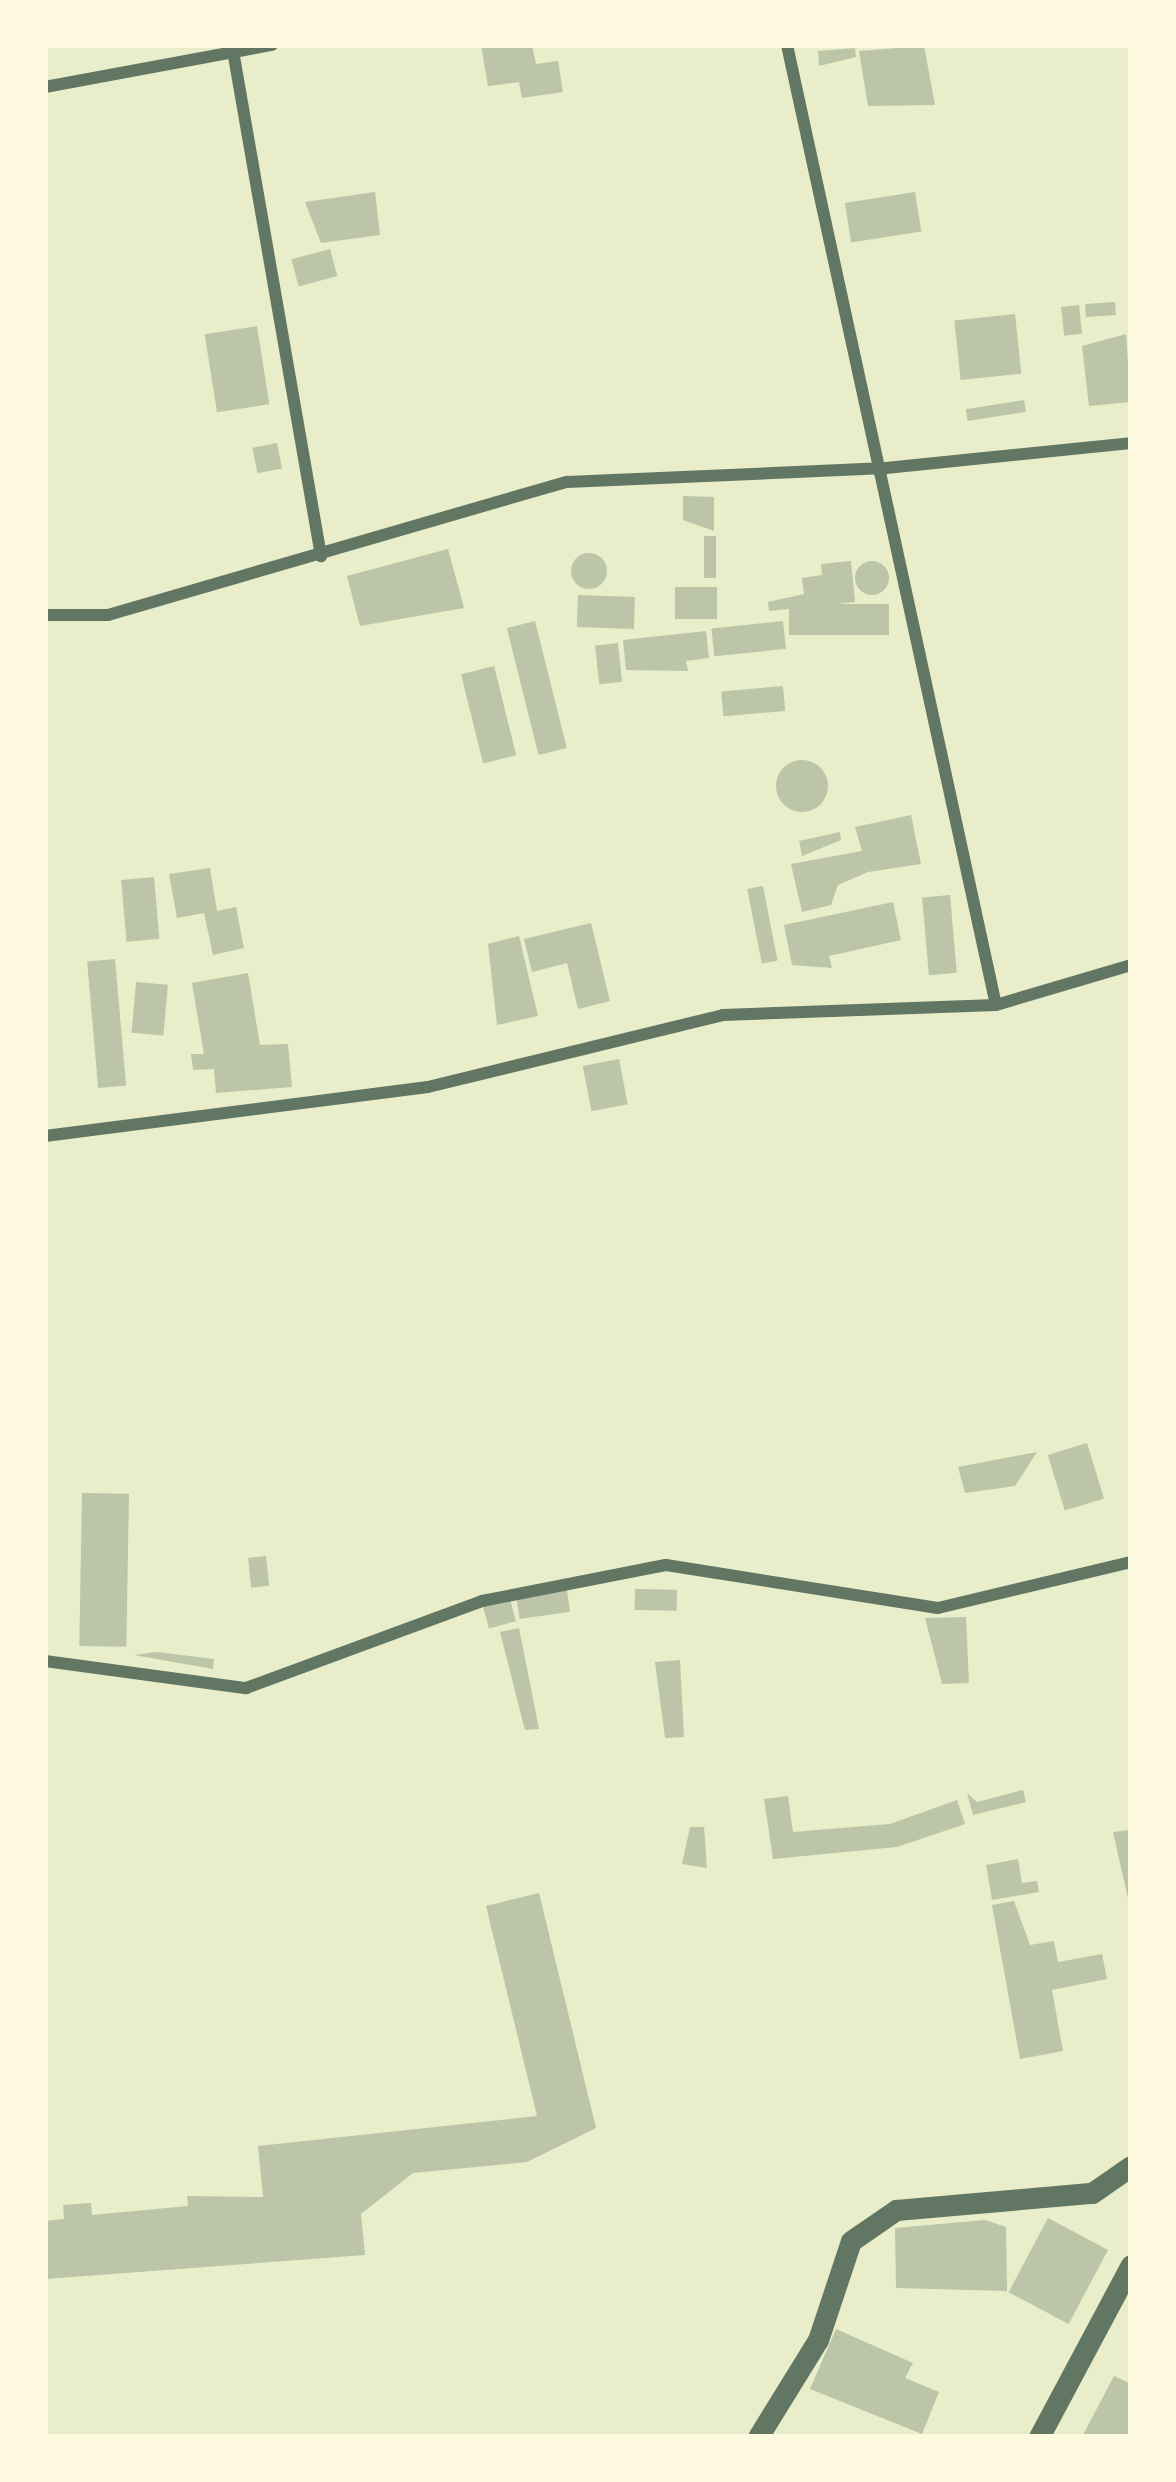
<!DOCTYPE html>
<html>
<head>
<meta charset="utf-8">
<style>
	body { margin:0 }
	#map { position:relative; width:1176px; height:2482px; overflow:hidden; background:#e9edc9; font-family:Overpass,sans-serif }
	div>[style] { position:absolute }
	.building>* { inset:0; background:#bcc5a7; transform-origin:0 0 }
	.round { border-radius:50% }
	.minor>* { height:12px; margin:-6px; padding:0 6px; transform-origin:6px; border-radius:6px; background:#617663 }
	.tertiary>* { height:21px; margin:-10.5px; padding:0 10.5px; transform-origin:10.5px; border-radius:10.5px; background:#617663 }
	span { translate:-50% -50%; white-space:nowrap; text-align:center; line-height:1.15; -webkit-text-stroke:9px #fefae0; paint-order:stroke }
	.frame { position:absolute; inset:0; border:48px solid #fefae0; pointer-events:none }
</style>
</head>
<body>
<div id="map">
	<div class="building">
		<div style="clip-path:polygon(481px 45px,532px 45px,536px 64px,558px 61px,563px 92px,522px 98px,519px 82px,488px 86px)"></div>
		<div style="clip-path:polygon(924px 46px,935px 105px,868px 106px,859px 51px)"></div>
		<div style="clip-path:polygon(855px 48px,856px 57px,819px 66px,818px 51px)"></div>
		<div style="clip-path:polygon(375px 192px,380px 235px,321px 243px,305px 202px)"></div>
		<div style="left:915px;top:192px;width:40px;height:71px;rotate:81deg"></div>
		<div style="left:330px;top:249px;width:28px;height:40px;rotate:75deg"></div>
		<div style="left:1115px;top:302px;width:13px;height:30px;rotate:86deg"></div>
		<div style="left:1079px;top:305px;width:29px;height:18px;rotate:84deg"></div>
		<div style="left:1015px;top:314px;width:60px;height:61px;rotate:84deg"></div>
		<div style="left:257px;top:326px;width:79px;height:53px;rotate:81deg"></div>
		<div style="clip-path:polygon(1126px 334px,1131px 402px,1089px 406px,1082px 346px)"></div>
		<div style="left:1024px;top:400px;width:12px;height:59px;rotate:81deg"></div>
		<div style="left:277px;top:443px;width:26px;height:25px;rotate:79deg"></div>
		<div style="clip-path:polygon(683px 496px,714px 497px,714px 531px,683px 520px)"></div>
		<div style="left:704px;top:536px;width:12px;height:42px"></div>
		<div style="clip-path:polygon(448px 549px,464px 608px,360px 626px,347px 576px)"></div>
		<div class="round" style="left:571px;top:553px;width:36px;height:36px"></div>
		<div style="clip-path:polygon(851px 561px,855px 602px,769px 611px,768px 602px,804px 594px,802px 578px,822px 575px,821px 564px)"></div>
		<div class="round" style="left:855px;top:561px;width:34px;height:34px"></div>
		<div style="left:717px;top:587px;width:32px;height:42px;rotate:90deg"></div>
		<div style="left:578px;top:595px;width:57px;height:32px;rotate:2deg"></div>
		<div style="left:889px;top:604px;width:31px;height:100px;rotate:90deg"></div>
		<div style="left:535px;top:621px;width:131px;height:29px;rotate:76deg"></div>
		<div style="left:783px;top:621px;width:28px;height:72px;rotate:84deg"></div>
		<div style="clip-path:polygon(706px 631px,709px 658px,686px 661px,688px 671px,626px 670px,623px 640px)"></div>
		<div style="left:618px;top:643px;width:39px;height:23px;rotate:84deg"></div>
		<div style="left:494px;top:666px;width:92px;height:34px;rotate:76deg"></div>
		<div style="left:783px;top:686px;width:25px;height:62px;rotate:85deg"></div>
		<div class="round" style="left:776px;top:760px;width:52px;height:52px"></div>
		<div style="clip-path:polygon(911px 815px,921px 864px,868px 872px,838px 885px,831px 905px,802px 912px,791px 864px,862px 851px,855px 827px)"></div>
		<div style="clip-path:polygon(840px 832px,841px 840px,802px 856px,799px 841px)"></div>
		<div style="clip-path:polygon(210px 868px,217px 911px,236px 907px,244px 948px,213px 955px,204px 913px,177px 918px,169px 874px)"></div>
		<div style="left:154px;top:877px;width:62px;height:33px;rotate:85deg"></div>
		<div style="left:763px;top:886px;width:76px;height:16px;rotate:79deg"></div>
		<div style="left:950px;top:895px;width:78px;height:28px;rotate:85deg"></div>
		<div style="clip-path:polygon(893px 902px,901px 940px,829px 956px,832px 968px,792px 965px,784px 925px)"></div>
		<div style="clip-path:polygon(591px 923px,610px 1001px,578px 1009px,567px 963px,532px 972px,524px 939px)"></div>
		<div style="clip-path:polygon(519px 936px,538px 1016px,497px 1025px,488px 944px)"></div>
		<div style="left:115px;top:959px;width:127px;height:28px;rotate:85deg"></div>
		<div style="clip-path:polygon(248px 973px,260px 1045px,288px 1044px,292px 1087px,216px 1093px,214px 1069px,193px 1070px,191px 1054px,204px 1054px,192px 983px)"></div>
		<div style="left:136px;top:982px;width:32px;height:51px;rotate:5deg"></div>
		<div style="left:619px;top:1059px;width:46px;height:37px;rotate:79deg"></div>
		<div style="left:1087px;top:1443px;width:58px;height:41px;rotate:73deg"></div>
		<div style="clip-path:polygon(1037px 1452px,1015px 1486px,965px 1493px,958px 1467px)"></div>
		<div style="left:82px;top:1493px;width:47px;height:153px;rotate:1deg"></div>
		<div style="left:266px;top:1556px;width:30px;height:18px;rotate:84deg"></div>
		<div style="left:635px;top:1589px;width:42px;height:21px;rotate:1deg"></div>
		<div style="left:567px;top:1590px;width:22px;height:51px;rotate:82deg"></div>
		<div style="left:510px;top:1599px;width:23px;height:28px;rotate:75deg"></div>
		<div style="clip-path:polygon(966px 1617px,969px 1683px,942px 1684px,925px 1618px)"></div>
		<div style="clip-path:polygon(519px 1628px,539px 1729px,525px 1730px,500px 1632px)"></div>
		<div style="clip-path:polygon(134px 1655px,157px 1652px,214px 1659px,213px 1669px)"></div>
		<div style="clip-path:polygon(680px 1660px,684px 1737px,665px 1738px,655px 1662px)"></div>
		<div style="clip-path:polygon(1023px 1790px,1026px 1802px,973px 1815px,967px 1793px,977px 1802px)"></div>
		<div style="clip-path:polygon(788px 1796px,793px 1832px,890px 1824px,957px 1800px,965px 1824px,897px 1847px,773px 1859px,764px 1799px)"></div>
		<div style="clip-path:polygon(690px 1827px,704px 1827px,707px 1868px,682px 1864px)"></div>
		<div style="clip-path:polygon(1129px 1830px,1131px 1902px,1129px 1903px,1113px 1832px)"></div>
		<div style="clip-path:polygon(1018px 1859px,1022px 1883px,1037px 1881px,1039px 1892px,992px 1900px,986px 1865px)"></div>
		<div style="clip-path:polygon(539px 1893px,596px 2128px,527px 2162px,413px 2173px,361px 2214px,365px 2255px,45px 2279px,45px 2221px,64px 2219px,63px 2205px,91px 2203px,92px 2215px,188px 2206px,187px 2196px,263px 2197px,258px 2146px,537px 2116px,486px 1906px)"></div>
		<div style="clip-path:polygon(1014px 1901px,1030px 1945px,1054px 1941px,1058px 1962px,1102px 1954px,1107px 1979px,1052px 1990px,1063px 2051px,1020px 2059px,992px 1905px)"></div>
		<div style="left:1048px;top:2218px;width:68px;height:84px;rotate:28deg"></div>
		<div style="clip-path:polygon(985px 2220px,1006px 2227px,1007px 2291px,896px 2288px,895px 2228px)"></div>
		<div style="clip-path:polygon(836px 2329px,913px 2363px,905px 2378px,939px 2392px,922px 2434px,810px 2389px)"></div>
		<div style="clip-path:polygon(1114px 2376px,1131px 2384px,1131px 2437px,1082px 2437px)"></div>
	</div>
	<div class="minor">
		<div style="left:232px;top:45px;width:519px;rotate:80.12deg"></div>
		<div style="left:787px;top:45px;width:982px;rotate:77.72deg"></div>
		<div style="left:45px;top:87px;width:231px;rotate:-10.5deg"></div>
		<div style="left:45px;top:615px;width:63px"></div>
		<div style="left:108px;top:615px;width:478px;rotate:-16.2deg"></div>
		<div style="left:567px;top:482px;width:319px;rotate:-2.5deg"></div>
		<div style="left:886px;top:468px;width:246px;rotate:-5.8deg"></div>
		<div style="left:45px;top:1136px;width:386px;rotate:-7.3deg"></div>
		<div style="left:428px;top:1087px;width:304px;rotate:-13.7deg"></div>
		<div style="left:723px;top:1015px;width:273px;rotate:-2.1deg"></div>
		<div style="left:996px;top:1005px;width:141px;rotate:-16.5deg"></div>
		<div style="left:45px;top:1661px;width:203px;rotate:7.7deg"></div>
		<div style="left:246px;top:1688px;width:252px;rotate:-20.2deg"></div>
		<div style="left:482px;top:1601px;width:187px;rotate:-11.1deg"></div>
		<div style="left:666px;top:1565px;width:275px;rotate:9deg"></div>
		<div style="left:938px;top:1608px;width:198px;rotate:-13.4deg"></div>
	</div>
	<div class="tertiary">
		<div style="left:758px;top:2437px;width:114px;rotate:-58.3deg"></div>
		<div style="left:818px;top:2340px;width:104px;rotate:-71.6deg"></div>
		<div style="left:851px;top:2241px;width:55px;rotate:-34.6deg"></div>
		<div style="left:896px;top:2210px;width:197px;rotate:-5deg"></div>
		<div style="left:1092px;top:2193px;width:47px;rotate:-34.7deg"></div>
		<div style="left:1039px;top:2437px;width:195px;rotate:-61.9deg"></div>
	</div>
	<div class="frame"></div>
</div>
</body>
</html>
